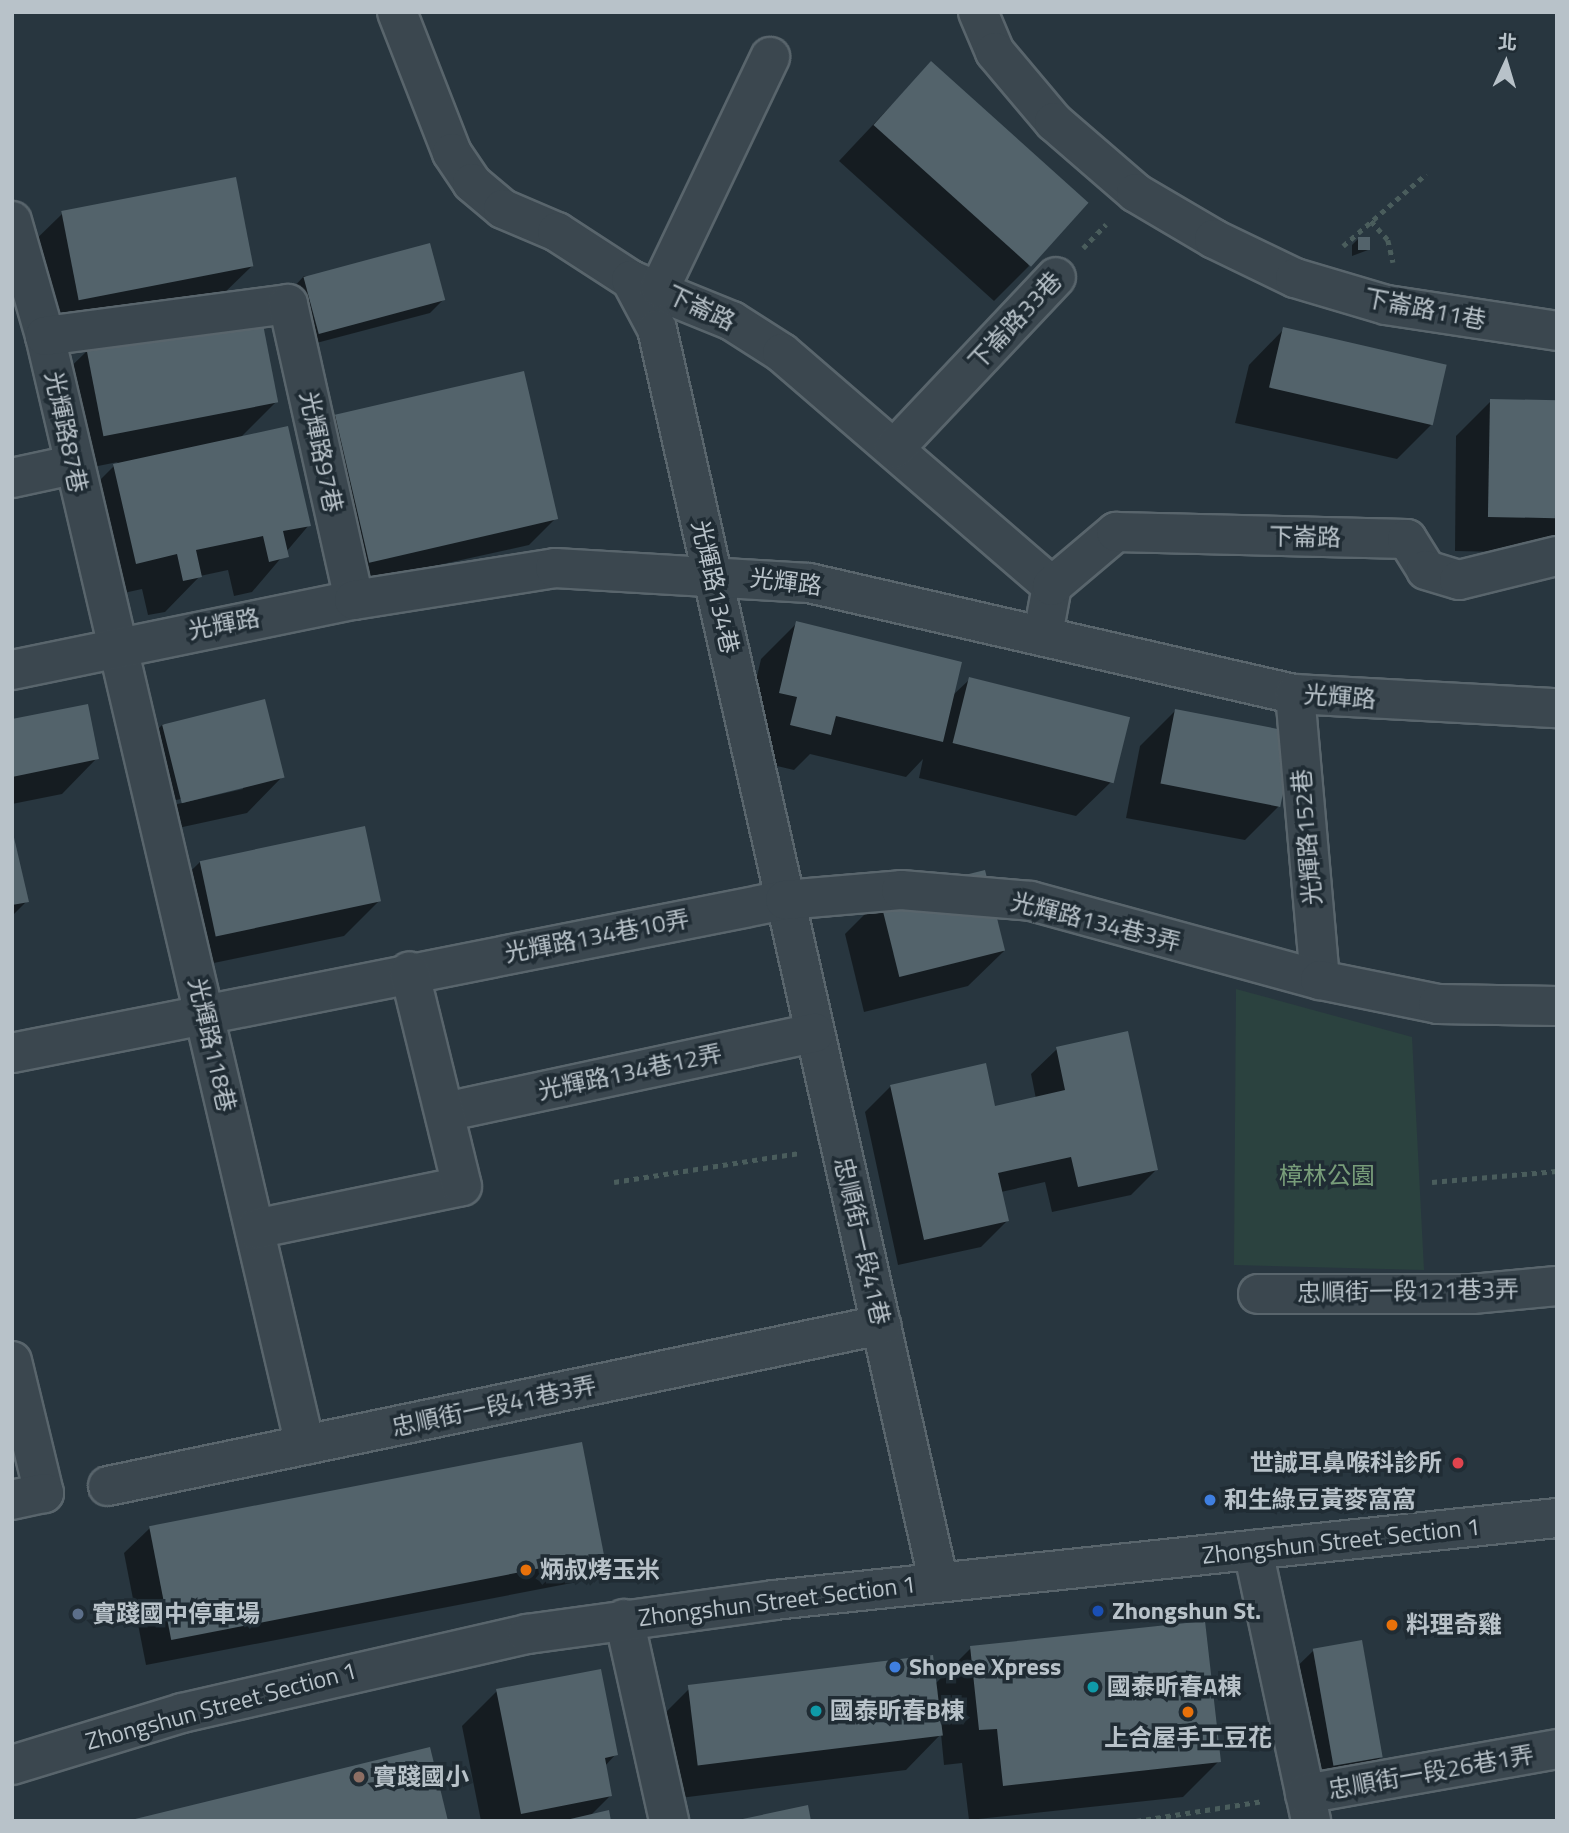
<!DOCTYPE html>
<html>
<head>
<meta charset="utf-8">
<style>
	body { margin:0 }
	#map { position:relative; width:1569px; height:1833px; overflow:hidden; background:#28363f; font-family:"Titillium Web","Noto Sans TC",sans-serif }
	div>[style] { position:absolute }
	.green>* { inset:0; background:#2b423f }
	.shadow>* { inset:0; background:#0007 }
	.building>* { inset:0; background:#53636b; transform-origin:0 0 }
	.path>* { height:4.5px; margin-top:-2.25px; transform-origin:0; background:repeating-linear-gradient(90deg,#4a5d5c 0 5px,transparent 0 10px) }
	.roads { filter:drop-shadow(2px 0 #59656c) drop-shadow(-2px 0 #59656c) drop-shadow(0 2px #59656c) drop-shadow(0 -2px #59656c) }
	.minor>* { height:38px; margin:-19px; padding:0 19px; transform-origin:19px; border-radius:19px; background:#3b474f }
	.dots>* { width:19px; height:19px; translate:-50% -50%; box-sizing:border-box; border:4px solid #202c34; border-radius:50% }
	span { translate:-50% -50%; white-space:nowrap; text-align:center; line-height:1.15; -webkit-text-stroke:7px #202c34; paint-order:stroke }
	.street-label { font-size:24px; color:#b8c2c9 }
	.park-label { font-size:24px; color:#789d7a }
	.poi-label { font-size:24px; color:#b8c2c9; font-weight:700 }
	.right { translate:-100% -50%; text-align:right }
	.left { translate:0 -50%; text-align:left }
	.frame { position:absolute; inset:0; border:14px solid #b8c2c9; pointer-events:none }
	.north { position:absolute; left:1471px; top:28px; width:70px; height:70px; -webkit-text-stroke:5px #202c34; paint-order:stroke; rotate:4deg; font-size:19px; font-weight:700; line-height:28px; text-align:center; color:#b8c2c9 }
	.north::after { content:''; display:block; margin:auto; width:24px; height:32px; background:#b8c2c9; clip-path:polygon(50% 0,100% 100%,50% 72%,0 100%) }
</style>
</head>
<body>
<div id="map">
	<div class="green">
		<div style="clip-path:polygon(1236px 989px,1412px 1037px,1424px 1270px,1234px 1265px)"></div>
	</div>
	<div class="shadow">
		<div style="clip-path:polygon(931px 63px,1029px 266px,994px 301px,839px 161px)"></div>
		<div style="clip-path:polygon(62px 214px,252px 266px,216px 301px,43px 335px,26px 249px)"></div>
		<div style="clip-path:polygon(1359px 238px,1368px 250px,1352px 256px,1352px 245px)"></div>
		<div style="clip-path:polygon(304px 276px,443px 300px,430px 313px,305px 346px,291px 290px)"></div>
		<div style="clip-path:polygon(1284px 329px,1432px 424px,1397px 459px,1235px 423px,1249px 365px)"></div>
		<div style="clip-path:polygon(87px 351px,276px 402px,239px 439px,309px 525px,252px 592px,234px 596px,228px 570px,200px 576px,165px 612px,148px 615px,142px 589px,101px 598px,79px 501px,118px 462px,68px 472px,51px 386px)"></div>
		<div style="clip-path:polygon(1491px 401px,1557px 402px,1557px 553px,1455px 551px,1456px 436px)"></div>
		<div style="clip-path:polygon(336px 415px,555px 519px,529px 545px,343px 586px,310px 440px)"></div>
		<div style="clip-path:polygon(797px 623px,952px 696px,970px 679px,1112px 781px,1076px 816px,919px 778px,923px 759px,906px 777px,810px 754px,794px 770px,755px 761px,745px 728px,761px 659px)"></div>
		<div style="clip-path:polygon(1175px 711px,1280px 805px,1245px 840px,1126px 818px,1140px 746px)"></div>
		<div style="clip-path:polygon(12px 721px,97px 758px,62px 794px,12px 804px)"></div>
		<div style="clip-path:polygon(evenodd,163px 724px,282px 777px,247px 813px,146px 835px,128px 759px,163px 724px,243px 785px,243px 789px,173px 805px,172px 801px,243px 785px)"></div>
		<div style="clip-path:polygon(12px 832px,27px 901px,12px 916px)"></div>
		<div style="clip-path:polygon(200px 862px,379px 901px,344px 936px,180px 970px,164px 897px)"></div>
		<div style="clip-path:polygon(880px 899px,1004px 951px,968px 986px,864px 1012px,845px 934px)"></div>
		<div style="clip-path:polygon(1057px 1049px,1157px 1169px,1131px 1195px,1052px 1212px,1045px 1182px,1001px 1192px,1007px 1221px,981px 1247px,898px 1265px,865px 1112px,891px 1086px,994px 1108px,1036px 1099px,1031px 1074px)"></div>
		<div style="clip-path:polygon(150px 1528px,602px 1556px,577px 1582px,146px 1665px,124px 1553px)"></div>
		<div style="clip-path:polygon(971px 1648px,1219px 1761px,1183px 1797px,969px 1820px,962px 1763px,944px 1765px,941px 1734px,906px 1770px,664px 1800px,654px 1724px,689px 1689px,935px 1684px)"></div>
		<div style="clip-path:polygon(1314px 1650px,1381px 1757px,1346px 1792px,1298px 1800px,1278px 1685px)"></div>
		<div style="clip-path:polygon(497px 1691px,616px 1754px,605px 1766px,610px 1796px,590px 1816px,610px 1821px,481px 1821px,462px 1726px)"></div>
	</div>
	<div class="building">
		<div style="left:931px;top:61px;width:212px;height:86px;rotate:42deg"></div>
		<div style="left:236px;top:177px;width:91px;height:178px;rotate:79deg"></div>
		<div style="left:1358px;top:237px;width:12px;height:13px"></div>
		<div style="left:430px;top:243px;width:59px;height:131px;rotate:75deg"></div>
		<div style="left:261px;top:314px;width:90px;height:178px;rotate:79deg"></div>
		<div style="left:1283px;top:327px;width:168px;height:62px;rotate:13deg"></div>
		<div style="left:524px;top:371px;width:152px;height:194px;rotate:77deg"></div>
		<div style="left:1490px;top:399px;width:67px;height:118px;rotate:1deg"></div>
		<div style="clip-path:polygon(288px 426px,311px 526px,283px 531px,289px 557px,269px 562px,263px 536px,196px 550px,202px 577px,183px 581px,177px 554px,136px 564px,113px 464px)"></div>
		<div style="clip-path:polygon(796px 621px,962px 662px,943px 742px,836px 716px,831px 735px,790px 725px,797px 697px,779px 693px)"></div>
		<div style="left:969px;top:677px;width:166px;height:68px;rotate:14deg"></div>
		<div style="left:265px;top:699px;width:81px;height:106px;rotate:76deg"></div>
		<div style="clip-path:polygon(88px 704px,99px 759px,12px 777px,12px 719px)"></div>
		<div style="left:1175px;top:709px;width:122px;height:76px;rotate:11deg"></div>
		<div style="left:365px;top:826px;width:77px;height:169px;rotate:78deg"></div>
		<div style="clip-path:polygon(12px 829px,29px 902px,12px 905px)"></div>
		<div style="left:985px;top:870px;width:83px;height:109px;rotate:76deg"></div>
		<div style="clip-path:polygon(1128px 1031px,1158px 1170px,1078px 1187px,1071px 1157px,998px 1173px,1009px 1221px,924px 1240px,890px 1085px,986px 1063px,995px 1106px,1065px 1090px,1056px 1047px)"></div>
		<div style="left:582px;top:1442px;width:116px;height:441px;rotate:79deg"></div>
		<div style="clip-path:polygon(1205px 1621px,1221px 1762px,1003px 1786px,997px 1729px,979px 1730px,970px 1646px)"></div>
		<div style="left:1362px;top:1640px;width:119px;height:50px;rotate:80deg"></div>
		<div style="left:933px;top:1655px;width:81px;height:247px;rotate:83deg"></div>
		<div style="clip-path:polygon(601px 1669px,618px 1755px,605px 1758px,612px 1796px,521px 1814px,496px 1689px)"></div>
		<div style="clip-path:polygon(430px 1747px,448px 1821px,131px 1821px,131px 1820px)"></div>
		<div style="clip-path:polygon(808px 1805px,811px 1821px,738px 1821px,738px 1820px)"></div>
		<div style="clip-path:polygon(609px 1810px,611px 1821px,566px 1821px,566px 1820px)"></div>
	</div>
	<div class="path">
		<div style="left:1371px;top:221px;width:25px;rotate:48deg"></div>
		<div style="left:1388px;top:240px;width:23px;rotate:77deg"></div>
		<div style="left:1343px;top:246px;width:110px;rotate:-40.9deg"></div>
		<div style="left:1083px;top:248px;width:33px;rotate:-46deg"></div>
		<div style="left:614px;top:1182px;width:188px;rotate:-8.9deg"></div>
		<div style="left:1432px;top:1182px;width:125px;rotate:-5deg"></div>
		<div style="left:1136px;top:1821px;width:129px;rotate:-8.9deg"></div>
	</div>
	<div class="roads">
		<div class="minor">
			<div style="left:397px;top:12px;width:151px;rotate:68.7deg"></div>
			<div style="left:452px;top:153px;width:36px;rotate:56deg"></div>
			<div style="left:472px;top:183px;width:40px;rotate:40deg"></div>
			<div style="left:503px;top:209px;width:59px;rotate:23.1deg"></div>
			<div style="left:557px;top:232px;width:88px;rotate:33deg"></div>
			<div style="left:631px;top:280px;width:109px;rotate:22.1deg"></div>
			<div style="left:732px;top:321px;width:59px;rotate:32.6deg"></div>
			<div style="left:782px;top:353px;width:357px;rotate:40.8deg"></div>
			<div style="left:1052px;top:586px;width:49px;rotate:100.6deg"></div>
			<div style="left:978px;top:12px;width:43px;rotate:67deg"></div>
			<div style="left:995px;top:52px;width:92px;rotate:49.9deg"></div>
			<div style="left:1054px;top:122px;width:108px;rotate:40.9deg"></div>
			<div style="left:1136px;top:193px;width:91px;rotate:30.5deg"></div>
			<div style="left:1214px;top:239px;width:90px;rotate:25.7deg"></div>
			<div style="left:1295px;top:278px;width:95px;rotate:16.5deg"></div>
			<div style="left:1386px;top:305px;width:173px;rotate:8.6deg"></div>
			<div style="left:12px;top:221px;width:120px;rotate:74deg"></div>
			<div style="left:45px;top:336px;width:1139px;rotate:76.81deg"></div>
			<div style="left:631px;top:280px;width:55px;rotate:62deg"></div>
			<div style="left:657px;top:329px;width:1285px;rotate:77.33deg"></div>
			<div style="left:660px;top:288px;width:256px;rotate:-64.5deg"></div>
			<div style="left:45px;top:336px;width:245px;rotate:-7.5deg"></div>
			<div style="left:288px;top:304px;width:303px;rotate:77.4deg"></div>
			<div style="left:894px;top:449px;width:236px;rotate:-46.7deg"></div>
			<div style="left:12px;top:478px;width:61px;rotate:-12.2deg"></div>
			<div style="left:1052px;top:586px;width:84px;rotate:-40.2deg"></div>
			<div style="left:1116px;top:532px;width:291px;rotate:1.4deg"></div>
			<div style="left:1407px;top:539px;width:36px;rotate:58deg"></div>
			<div style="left:1426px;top:570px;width:34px;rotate:17deg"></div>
			<div style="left:1459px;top:580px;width:101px;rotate:-13.8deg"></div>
			<div style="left:12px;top:670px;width:349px;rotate:-11.6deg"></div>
			<div style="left:354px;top:600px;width:204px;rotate:-9deg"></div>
			<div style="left:555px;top:568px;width:254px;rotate:3.4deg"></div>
			<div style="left:809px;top:583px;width:499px;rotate:12.9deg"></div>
			<div style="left:1295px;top:694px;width:262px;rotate:3.1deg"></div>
			<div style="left:1295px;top:694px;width:287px;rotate:85deg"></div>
			<div style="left:12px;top:1053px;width:788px;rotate:-11.2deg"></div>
			<div style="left:785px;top:900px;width:116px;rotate:-4.9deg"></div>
			<div style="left:901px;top:890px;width:130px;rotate:4.8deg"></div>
			<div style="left:1031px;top:901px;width:300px;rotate:15.3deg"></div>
			<div style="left:1320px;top:980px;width:120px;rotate:11.5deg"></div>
			<div style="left:1438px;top:1004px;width:119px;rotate:1deg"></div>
			<div style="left:445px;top:1112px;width:378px;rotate:-12.1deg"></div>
			<div style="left:255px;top:1229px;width:211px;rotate:-11.7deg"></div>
			<div style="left:462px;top:1186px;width:221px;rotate:-103.8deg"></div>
			<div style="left:1258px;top:1294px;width:214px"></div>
			<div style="left:1472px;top:1294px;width:85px;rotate:-5.4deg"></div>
			<div style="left:12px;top:1361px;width:136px;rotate:76.4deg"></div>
			<div style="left:44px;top:1493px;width:33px;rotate:168deg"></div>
			<div style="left:108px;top:1486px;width:790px;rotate:-11.77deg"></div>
			<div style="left:1253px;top:1550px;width:277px;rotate:77.9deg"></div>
			<div style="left:624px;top:1619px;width:207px;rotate:77.4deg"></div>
			<div style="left:12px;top:1765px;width:178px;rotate:-17deg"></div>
			<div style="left:182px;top:1713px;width:354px;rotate:-12.9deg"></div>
			<div style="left:527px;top:1634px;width:249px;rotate:-7.8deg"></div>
			<div style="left:774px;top:1600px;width:787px;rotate:-5.98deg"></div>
			<div style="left:1305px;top:1794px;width:256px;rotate:-10.1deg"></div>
		</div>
	</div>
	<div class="dots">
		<div style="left:1458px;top:1463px;background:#e0444e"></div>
		<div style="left:1210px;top:1500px;background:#3f7fe0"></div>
		<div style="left:526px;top:1570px;background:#e8710a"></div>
		<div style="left:1098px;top:1611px;background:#1a4fb4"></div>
		<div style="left:78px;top:1614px;background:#5c6f8a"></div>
		<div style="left:1392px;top:1625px;background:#e8710a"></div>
		<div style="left:895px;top:1667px;background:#3f7fe0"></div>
		<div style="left:1093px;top:1687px;background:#0f9aa8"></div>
		<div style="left:816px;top:1711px;background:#0f9aa8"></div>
		<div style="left:1188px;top:1712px;background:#e8710a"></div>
		<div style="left:359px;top:1777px;background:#8d6e63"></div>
	</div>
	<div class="street-label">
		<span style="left:701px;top:308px;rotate:25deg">下崙路</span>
		<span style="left:1425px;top:309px;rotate:11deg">下崙路11巷</span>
		<span style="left:1015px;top:321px;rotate:-47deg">下崙路33巷</span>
		<span style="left:66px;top:432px;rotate:78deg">光輝路87巷</span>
		<span style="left:321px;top:452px;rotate:78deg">光輝路97巷</span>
		<span style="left:1305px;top:537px;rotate:1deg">下崙路</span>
		<span style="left:786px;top:582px;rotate:7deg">光輝路</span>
		<span style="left:715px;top:587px;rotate:77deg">光輝路134巷</span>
		<span style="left:224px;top:624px;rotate:-11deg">光輝路</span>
		<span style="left:1340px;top:697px;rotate:4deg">光輝路</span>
		<span style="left:1307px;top:837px;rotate:-95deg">光輝路152巷</span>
		<span style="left:1096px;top:922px;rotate:14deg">光輝路134巷3弄</span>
		<span style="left:597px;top:936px;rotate:-11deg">光輝路134巷10弄</span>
		<span style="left:212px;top:1045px;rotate:77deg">光輝路118巷</span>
		<span style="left:630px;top:1072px;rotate:-12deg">光輝路134巷12弄</span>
		<span style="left:862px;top:1241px;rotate:77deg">忠順街一段41巷</span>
		<span style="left:1408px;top:1291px;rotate:-1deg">忠順街一段121巷3弄</span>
		<span style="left:494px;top:1406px;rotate:-12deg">忠順街一段41巷3弄</span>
		<span style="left:1341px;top:1541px;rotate:-6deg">Zhongshun Street Section 1</span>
		<span style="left:777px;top:1601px;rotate:-7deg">Zhongshun Street Section 1</span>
		<span style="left:221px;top:1706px;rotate:-15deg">Zhongshun Street Section 1</span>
		<span style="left:1431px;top:1772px;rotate:-10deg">忠順街一段26巷1弄</span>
	</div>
	<div class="park-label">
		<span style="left:1327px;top:1176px">樟林公園</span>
	</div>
	<div class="poi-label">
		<span class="right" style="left:1442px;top:1463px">世誠耳鼻喉科診所</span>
		<span class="left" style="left:1224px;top:1500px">和生綠豆黃麥窩窩</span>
		<span class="left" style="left:540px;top:1570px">炳叔烤玉米</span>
		<span class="left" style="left:1112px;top:1611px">Zhongshun St.</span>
		<span class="left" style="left:92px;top:1614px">實踐國中停車場</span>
		<span class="left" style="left:1406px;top:1625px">料理奇雞</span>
		<span class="left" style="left:909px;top:1667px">Shopee Xpress</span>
		<span class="left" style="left:1107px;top:1687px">國泰昕春A棟</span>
		<span class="left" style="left:830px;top:1711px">國泰昕春B棟</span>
		<span style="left:1188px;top:1738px">上合屋手工豆花</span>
		<span class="left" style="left:373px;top:1777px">實踐國小</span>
	</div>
	<div class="frame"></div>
	<div class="north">北</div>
</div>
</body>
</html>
